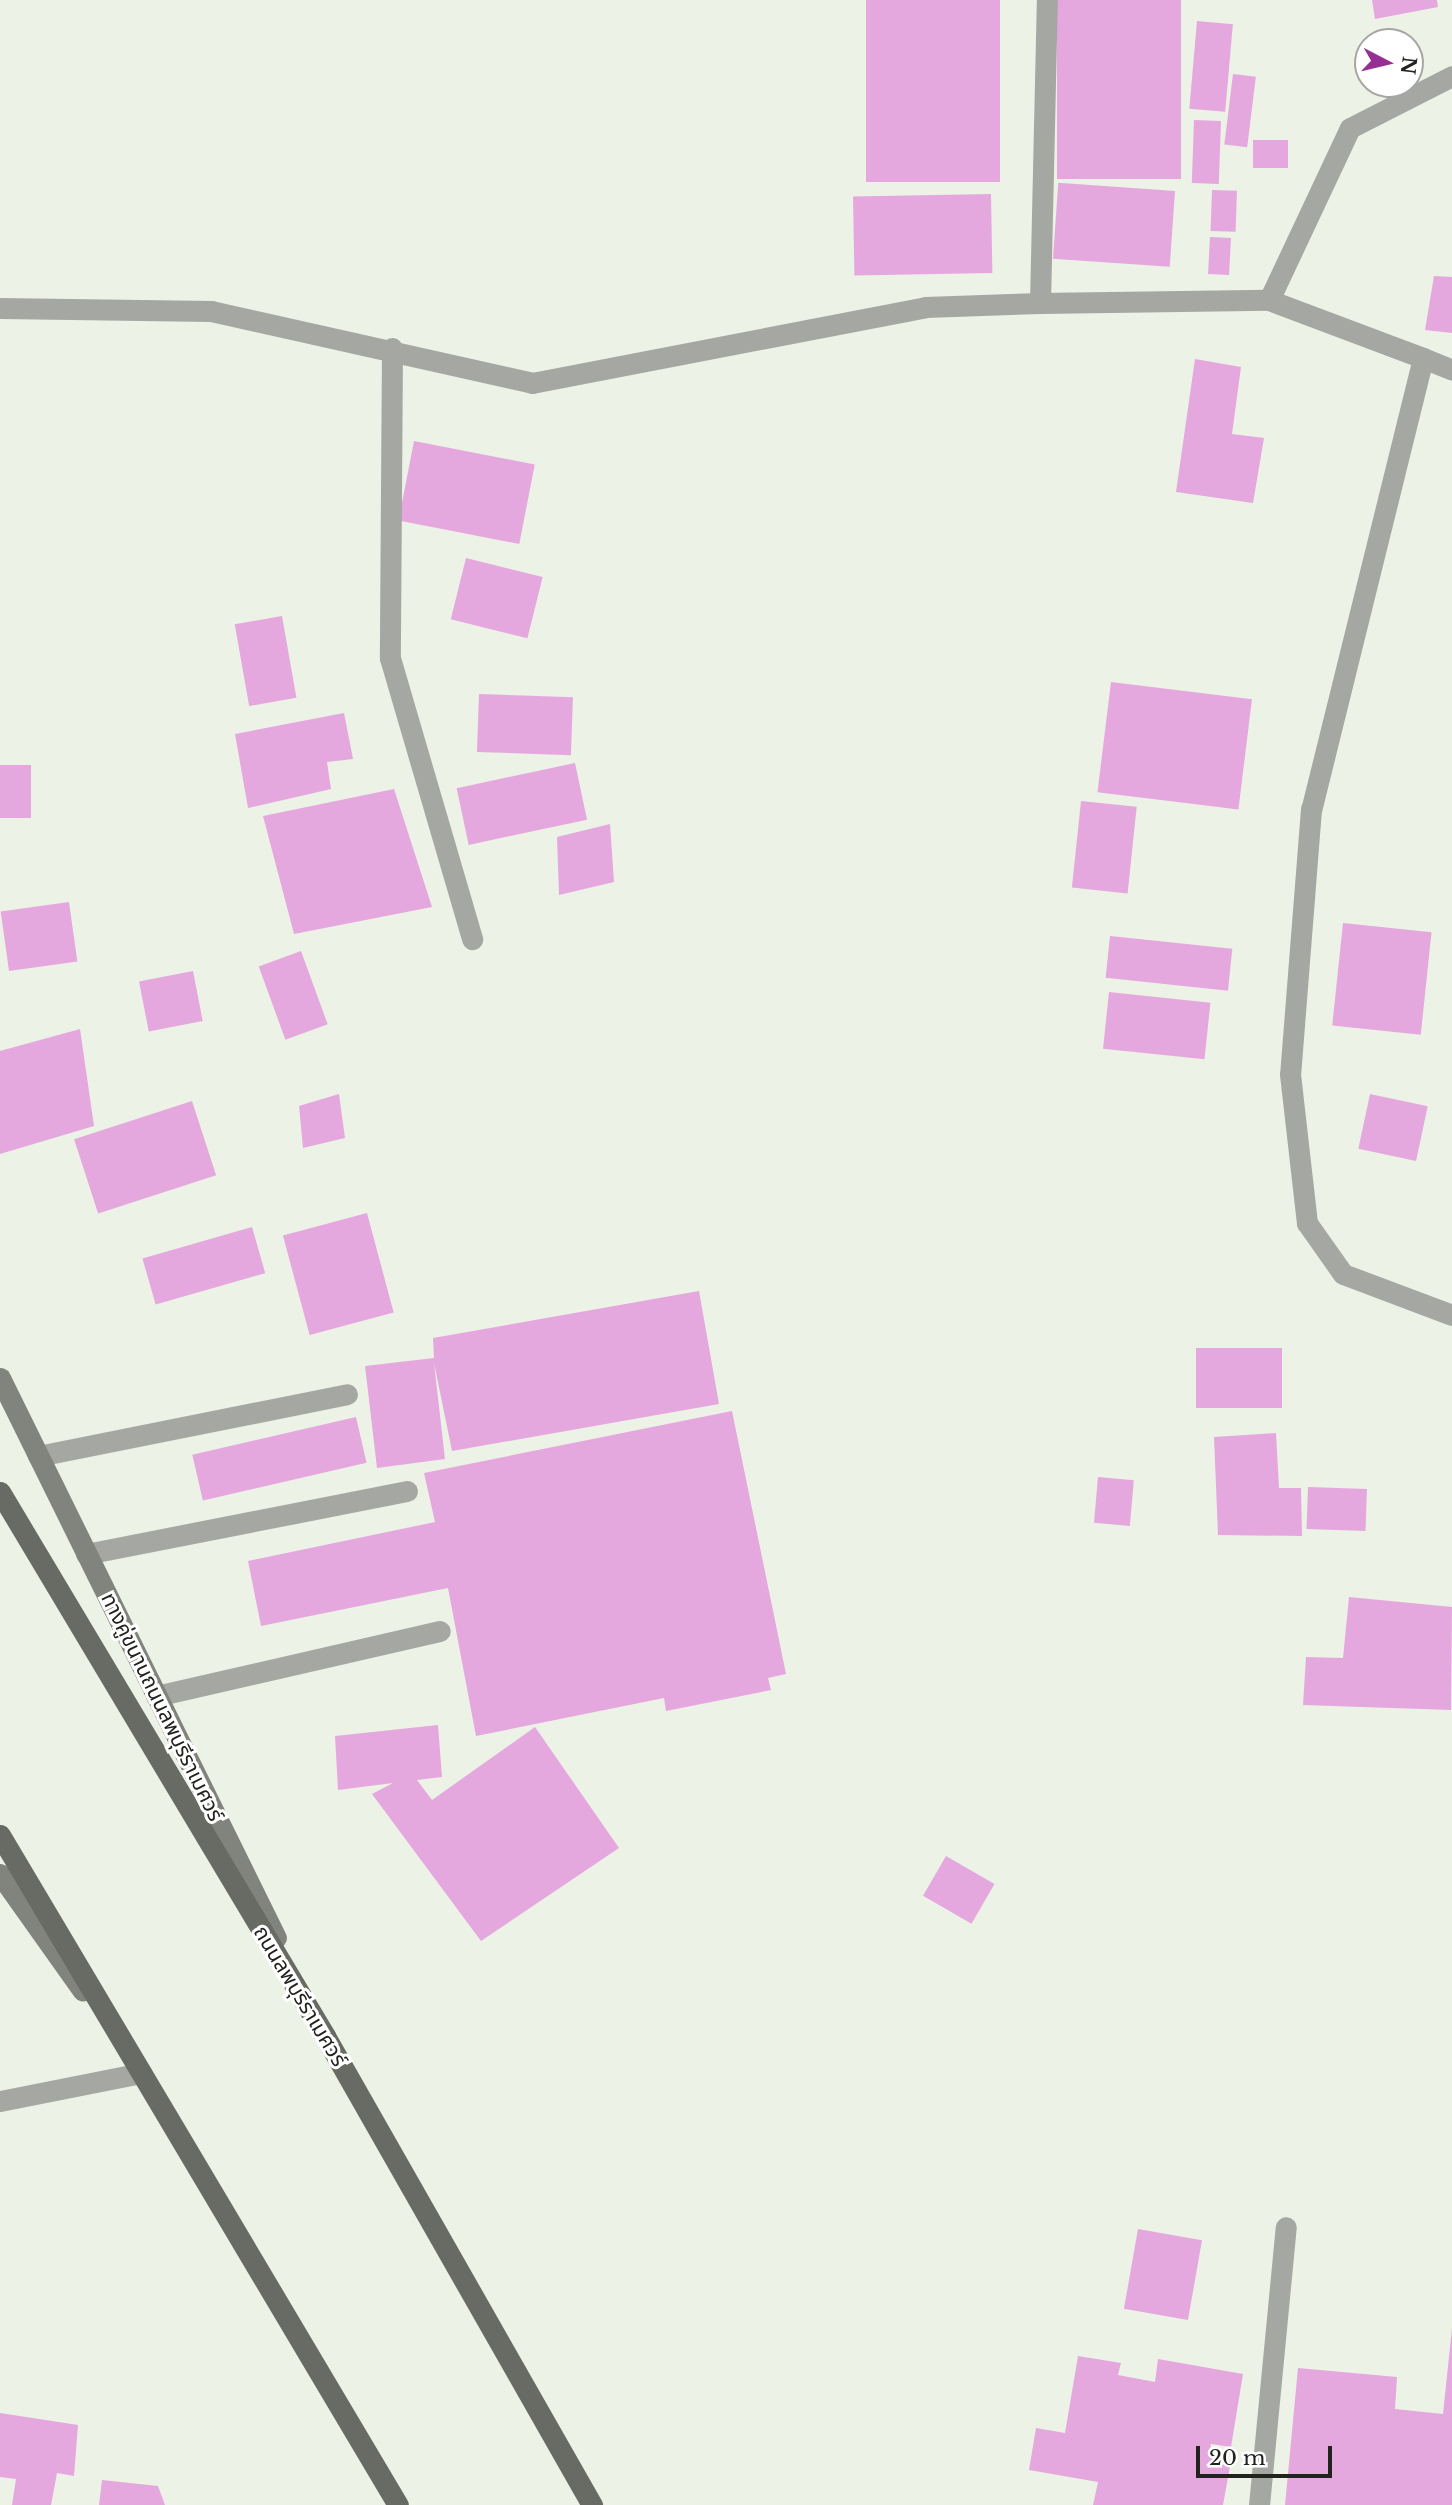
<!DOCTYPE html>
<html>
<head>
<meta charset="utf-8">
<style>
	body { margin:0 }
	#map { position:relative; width:1452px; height:2505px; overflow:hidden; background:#ecf2e6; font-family:"Libre Baskerville","Noto Sans Thai",serif }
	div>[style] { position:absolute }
	.building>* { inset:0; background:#e4a8df; transform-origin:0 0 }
	.lane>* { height:21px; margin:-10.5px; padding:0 10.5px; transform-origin:10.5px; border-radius:10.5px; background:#a5a7a2 }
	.street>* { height:21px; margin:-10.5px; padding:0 10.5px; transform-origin:10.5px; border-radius:10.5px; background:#a5a7a2 }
	.secondary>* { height:21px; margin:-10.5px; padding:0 10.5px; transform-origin:10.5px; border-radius:10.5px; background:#81847d }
	.primary>* { height:21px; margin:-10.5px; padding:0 10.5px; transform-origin:10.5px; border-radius:10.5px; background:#676b63 }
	span { translate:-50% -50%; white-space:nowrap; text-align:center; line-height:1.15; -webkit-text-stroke:6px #fff; paint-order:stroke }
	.street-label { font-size:21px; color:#21231f }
	.north { position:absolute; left:1354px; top:28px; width:70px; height:70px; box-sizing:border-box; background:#fff; border:2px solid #a6a7a5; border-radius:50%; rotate:97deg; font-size:19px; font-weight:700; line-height:28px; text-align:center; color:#21231f }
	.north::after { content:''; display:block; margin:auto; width:24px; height:32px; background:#962f93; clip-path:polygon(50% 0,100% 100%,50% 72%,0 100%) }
	.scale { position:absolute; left:1196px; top:2446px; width:136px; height:32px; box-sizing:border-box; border:4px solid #21231f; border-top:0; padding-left:9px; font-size:21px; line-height:24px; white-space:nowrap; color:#21231f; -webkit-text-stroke:5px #fff; paint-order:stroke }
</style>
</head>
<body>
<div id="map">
	<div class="building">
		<div style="left:866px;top:0;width:134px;height:182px"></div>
		<div style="left:1057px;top:0;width:124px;height:179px"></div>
		<div style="clip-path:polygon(1372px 0,1437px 0,1438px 7px,1375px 19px)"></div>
		<div style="left:1197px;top:21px;width:36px;height:88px;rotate:5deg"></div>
		<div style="left:1233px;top:74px;width:23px;height:71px;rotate:7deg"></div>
		<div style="left:1194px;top:120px;width:27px;height:63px;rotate:2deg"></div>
		<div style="left:1253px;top:140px;width:35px;height:28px"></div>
		<div style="left:1212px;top:190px;width:25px;height:41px;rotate:2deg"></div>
		<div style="left:1175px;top:191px;width:76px;height:117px;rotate:94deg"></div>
		<div style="left:991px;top:194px;width:79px;height:138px;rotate:89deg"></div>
		<div style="left:1210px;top:237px;width:21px;height:37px;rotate:3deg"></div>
		<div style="clip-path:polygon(1434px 276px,1452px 277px,1452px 333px,1425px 330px)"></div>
		<div style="clip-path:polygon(1195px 359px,1241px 367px,1232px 434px,1264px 438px,1253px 503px,1176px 492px)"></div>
		<div style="left:414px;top:441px;width:123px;height:81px;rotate:11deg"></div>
		<div style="left:466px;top:558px;width:79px;height:63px;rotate:14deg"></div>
		<div style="left:282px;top:616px;width:83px;height:48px;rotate:80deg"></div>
		<div style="left:1111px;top:682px;width:142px;height:111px;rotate:7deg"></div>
		<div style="left:479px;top:694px;width:94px;height:58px;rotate:2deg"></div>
		<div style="clip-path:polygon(344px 713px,353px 759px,327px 762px,331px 789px,248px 808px,235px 734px)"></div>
		<div style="left:575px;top:763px;width:58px;height:121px;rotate:78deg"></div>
		<div style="left:31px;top:765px;width:53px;height:31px;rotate:90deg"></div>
		<div style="clip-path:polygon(394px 789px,432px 907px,294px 934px,263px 816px)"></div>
		<div style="left:1081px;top:801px;width:56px;height:87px;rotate:6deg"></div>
		<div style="clip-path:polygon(610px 824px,614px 882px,559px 895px,557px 837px)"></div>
		<div style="left:69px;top:902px;width:60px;height:69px;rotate:82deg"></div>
		<div style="left:1343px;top:923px;width:89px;height:103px;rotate:6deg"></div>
		<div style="left:1110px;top:936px;width:123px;height:42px;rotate:6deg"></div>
		<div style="left:301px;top:951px;width:78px;height:45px;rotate:70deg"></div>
		<div style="left:193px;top:971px;width:51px;height:55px;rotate:79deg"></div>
		<div style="left:1109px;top:992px;width:102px;height:57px;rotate:6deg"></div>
		<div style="clip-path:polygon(80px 1029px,94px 1126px,0 1154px,0 1051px)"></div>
		<div style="clip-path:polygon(339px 1094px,345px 1138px,303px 1148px,299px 1106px)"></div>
		<div style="left:1370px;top:1094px;width:59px;height:56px;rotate:12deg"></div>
		<div style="left:192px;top:1101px;width:78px;height:124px;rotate:72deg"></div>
		<div style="left:367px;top:1213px;width:103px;height:87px;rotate:75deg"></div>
		<div style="left:252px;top:1227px;width:48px;height:114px;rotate:74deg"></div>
		<div style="clip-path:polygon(699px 1291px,719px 1404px,452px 1451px,434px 1363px,445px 1459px,377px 1468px,365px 1366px,434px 1358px,433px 1338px)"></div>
		<div style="left:1196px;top:1348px;width:86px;height:60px"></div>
		<div style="clip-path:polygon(732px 1411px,786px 1674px,768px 1678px,771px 1690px,666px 1711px,664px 1698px,476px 1736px,448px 1588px,261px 1626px,248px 1561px,435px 1522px,424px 1473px)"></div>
		<div style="left:356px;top:1417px;width:47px;height:168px;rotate:77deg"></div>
		<div style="clip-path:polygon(1276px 1433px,1279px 1488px,1301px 1488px,1302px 1536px,1218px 1535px,1214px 1437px)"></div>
		<div style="left:1098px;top:1477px;width:36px;height:46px;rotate:5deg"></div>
		<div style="left:1308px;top:1487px;width:59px;height:42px;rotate:2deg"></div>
		<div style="clip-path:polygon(1349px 1597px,1452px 1607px,1451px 1710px,1303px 1705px,1306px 1657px,1343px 1658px)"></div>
		<div style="clip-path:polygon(438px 1725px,442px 1777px,417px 1780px,432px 1800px,535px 1727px,619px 1848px,481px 1941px,372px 1794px,393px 1783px,338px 1790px,335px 1736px)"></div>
		<div style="left:946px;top:1856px;width:56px;height:46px;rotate:30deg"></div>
		<div style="left:1138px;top:2229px;width:65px;height:81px;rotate:10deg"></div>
		<div style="clip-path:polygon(1452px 2328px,1452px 2505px,1285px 2505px,1298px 2368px,1397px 2377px,1395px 2409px,1443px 2414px)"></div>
		<div style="clip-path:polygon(1078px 2356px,1121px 2363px,1118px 2375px,1155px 2382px,1158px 2359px,1243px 2374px,1231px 2447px,1211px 2444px,1209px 2457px,1231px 2461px,1223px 2505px,1093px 2505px,1098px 2482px,1029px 2470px,1036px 2428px,1065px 2433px)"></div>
		<div style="clip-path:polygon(0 2413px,78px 2425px,74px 2476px,57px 2473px,51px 2505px,12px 2505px,16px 2479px,0 2477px)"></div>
		<div style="clip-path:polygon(102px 2480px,158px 2486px,165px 2505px,99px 2505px)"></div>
	</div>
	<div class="lane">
		<div style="left:1040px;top:303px;width:303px;rotate:-88.7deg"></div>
		<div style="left:38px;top:1456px;width:315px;rotate:-11.3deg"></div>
		<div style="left:86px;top:1554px;width:327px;rotate:-11.1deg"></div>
		<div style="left:156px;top:1696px;width:291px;rotate:-12.9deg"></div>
		<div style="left:1259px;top:2505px;width:279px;rotate:-84.5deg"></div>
	</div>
	<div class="street">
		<div style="left:1269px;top:300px;width:190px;rotate:-64.8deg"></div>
		<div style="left:1350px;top:128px;width:114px;rotate:-27deg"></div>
		<div style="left:0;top:308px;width:211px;rotate:0.8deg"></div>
		<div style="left:211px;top:311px;width:329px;rotate:12.6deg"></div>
		<div style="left:532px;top:383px;width:400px;rotate:-10.9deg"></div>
		<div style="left:925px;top:307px;width:115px;rotate:-2deg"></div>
		<div style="left:1040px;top:303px;width:229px;rotate:-0.8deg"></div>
		<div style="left:1269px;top:300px;width:165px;rotate:20.6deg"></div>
		<div style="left:1423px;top:358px;width:465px;rotate:103.9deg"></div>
		<div style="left:1311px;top:809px;width:266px;rotate:94.5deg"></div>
		<div style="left:1290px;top:1074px;width:150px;rotate:83.5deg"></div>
		<div style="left:1307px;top:1223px;width:62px;rotate:54.8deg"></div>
		<div style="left:1343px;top:1274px;width:116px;rotate:20.6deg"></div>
		<div style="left:392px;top:348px;width:310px;rotate:90.4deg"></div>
		<div style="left:390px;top:658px;width:293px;rotate:73.7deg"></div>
		<div style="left:1423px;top:358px;width:31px;rotate:22deg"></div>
		<div style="left:0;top:2101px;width:144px;rotate:-11.2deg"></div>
	</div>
	<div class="secondary">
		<div style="left:0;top:1378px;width:624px;rotate:63.76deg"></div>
		<div style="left:0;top:1874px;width:143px;rotate:54.6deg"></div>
	</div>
	<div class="primary">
		<div style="left:0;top:1492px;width:634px;rotate:59.14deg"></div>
		<div style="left:325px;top:2036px;width:540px;rotate:60.35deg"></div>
		<div style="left:0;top:1835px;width:779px;rotate:59.29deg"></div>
	</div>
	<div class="street-label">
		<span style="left:162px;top:1707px;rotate:64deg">ทางคู่ขนานถนนลพบุรีราเมศวร์</span>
		<span style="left:300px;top:1996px;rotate:59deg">ถนนลพบุรีราเมศวร์</span>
	</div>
	<div class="north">N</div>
	<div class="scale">20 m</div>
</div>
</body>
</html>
